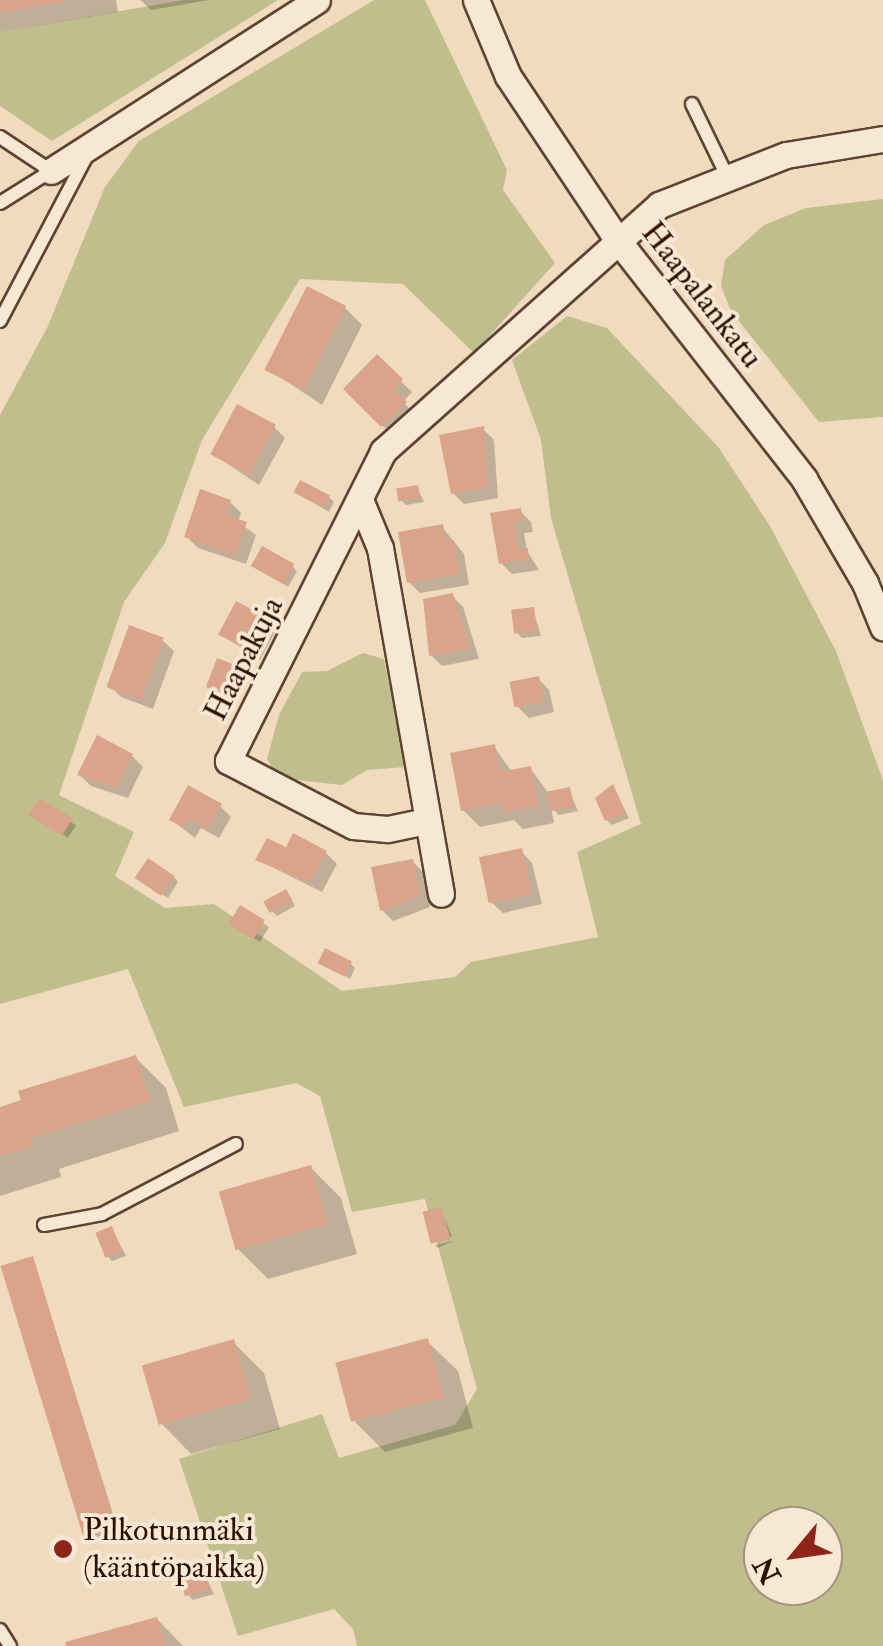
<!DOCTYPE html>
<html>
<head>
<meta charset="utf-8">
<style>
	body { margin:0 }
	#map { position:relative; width:883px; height:1646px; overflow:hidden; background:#f1dbbe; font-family:"IM FELL Double Pica",serif }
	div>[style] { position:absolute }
	.green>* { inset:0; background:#c0be8d }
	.shadow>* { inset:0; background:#0003; transform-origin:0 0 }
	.building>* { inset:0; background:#dba38a; transform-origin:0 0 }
	.roads { filter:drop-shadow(2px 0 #5f4332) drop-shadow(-2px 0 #5f4332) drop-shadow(0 2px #5f4332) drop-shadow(0 -2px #5f4332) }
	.service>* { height:12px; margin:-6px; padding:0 6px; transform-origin:6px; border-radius:6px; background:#f6e8d5 }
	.minor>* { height:25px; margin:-12.5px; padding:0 12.5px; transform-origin:12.5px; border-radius:12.5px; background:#f6e8d5 }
	.dots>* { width:28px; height:28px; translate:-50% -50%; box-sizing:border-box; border:5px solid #f6e8d5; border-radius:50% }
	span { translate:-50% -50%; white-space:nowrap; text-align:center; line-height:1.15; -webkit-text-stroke:8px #f6e8d5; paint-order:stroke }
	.street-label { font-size:32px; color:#2e1003 }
	.poi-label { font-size:32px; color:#2e1003 }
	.left { translate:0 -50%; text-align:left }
	.north { position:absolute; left:743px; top:1506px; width:100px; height:100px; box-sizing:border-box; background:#f6e8d5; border:2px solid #a69281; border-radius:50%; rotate:241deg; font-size:28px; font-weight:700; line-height:40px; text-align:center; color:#2e1003 }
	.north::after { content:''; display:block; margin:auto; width:35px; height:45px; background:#8f2418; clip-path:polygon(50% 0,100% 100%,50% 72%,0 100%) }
</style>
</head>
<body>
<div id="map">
	<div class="green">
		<div style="clip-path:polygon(184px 0,278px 0,52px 141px,0 106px,0 32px)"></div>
		<div style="clip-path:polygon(evenodd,374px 0,425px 0,507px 170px,503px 190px,555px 263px,474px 353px,403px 284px,300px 279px,202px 440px,165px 543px,124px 602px,59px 795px,134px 832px,115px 876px,165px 908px,214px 904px,342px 991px,455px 977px,471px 962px,598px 937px,577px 852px,641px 824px,551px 518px,541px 440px,512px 360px,567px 316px,607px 328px,719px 448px,770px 526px,836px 651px,883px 780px,883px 1646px,357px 1646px,353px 1629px,334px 1609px,238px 1636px,179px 1459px,322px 1414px,339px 1458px,455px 1425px,477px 1389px,425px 1199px,352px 1212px,320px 1096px,296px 1083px,184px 1107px,128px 969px,0 1004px,0 415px,47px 328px,105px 187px,139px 141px,374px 0,763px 1526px,823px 1526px,823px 1586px,763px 1586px,763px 1526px)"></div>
		<div style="clip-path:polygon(883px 199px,883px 417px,819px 422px,731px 311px,721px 286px,725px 260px,764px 225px,806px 208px)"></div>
		<div style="clip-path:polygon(363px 653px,384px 659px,406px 767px,367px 770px,342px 785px,278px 778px,267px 759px,279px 715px,302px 672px,327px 671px)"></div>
	</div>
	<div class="shadow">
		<div style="clip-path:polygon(0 0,116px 0,118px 12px,0 32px)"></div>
		<div style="clip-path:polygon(140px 0,209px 0,151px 10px)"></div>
		<div style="clip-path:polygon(345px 308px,362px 325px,322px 405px,268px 369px)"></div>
		<div style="clip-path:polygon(377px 358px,412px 392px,403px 402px,416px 415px,394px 437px,346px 389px)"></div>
		<div style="clip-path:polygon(274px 427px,285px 438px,259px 485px,213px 454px)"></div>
		<div style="clip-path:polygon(483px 429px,494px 440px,498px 498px,464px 504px,453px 493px)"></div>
		<div style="clip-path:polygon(417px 487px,424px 502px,406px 505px,401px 500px)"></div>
		<div style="clip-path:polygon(297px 493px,329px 497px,334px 502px,329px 512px)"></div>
		<div style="clip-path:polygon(230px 502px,241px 513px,238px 522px,256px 535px,246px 564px,198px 548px,187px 537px)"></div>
		<div style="clip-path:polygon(520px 511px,531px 522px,533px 532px,524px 533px,527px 551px,539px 570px,512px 574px,501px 563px,493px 515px)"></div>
		<div style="clip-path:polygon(442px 527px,464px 554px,469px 585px,420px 593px,409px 582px)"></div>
		<div style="clip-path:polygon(254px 566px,292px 566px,297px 571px,288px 587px)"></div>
		<div style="clip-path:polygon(452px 596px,463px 607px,479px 659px,442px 666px,431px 655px)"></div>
		<div style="clip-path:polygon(533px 609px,541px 636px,522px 638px,517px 633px)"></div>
		<div style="clip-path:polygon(264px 619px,276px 630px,260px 660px,222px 635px)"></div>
		<div style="clip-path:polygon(162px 640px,174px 651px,153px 709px,121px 697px,110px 686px)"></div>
		<div style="clip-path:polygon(239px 669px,244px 674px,234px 699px,208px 686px)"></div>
		<div style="clip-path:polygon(538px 678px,549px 690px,554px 712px,529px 718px,518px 707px)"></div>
		<div style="clip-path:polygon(494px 747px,512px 772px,530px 768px,549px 794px,569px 790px,578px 811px,559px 815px,551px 807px,554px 823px,523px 829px,514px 820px,480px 827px,463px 810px)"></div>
		<div style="clip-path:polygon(132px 756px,143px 767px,128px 798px,91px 786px,80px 775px)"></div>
		<div style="clip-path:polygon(613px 787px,629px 818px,612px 825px,607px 820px)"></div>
		<div style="left:40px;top:802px;width:43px;height:15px;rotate:33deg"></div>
		<div style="clip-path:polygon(220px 806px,231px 817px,219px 838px,201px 828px,195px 838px,172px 820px)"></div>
		<div style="clip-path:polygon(287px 851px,326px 853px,337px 864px,322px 892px,258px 860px)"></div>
		<div style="clip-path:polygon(521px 851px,532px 863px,542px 904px,503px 913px,491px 902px)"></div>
		<div style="clip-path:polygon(412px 861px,424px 873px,430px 907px,393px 921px,382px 910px)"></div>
		<div style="clip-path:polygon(174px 877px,178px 882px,168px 898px,143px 882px)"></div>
		<div style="clip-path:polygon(290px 897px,295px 906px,277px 916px,272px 911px)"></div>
		<div style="clip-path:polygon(241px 909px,269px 927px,260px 942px,237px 929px)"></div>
		<div style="clip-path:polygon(321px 962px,350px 963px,355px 968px,350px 979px)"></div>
		<div style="clip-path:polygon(135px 1057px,166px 1088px,179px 1131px,59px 1169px,61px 1177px,0 1196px,0 1109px)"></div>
		<div style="clip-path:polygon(311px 1168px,341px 1198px,357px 1254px,268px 1279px,238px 1249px)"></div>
		<div style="clip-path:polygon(441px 1210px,452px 1236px,433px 1241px)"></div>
		<div style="clip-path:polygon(112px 1229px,126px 1256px,112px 1261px,107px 1256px)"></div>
		<div style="clip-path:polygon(453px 1241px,438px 1248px,435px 1245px)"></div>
		<div style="clip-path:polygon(33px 1259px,119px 1533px,90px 1542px,85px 1537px)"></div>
		<div style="clip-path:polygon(427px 1341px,458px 1371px,473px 1428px,385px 1452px,355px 1422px)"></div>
		<div style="clip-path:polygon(233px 1342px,264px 1373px,280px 1429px,191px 1454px,161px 1423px)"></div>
		<div style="clip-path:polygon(203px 1571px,214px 1594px,193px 1600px,188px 1595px)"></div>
		<div style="clip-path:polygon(157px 1619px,183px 1646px,68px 1646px)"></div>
	</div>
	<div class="building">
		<div style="clip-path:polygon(0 0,64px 0,64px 2px,0 13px)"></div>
		<div style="left:307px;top:286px;width:44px;height:94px;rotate:27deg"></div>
		<div style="clip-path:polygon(377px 354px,403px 379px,394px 389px,407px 402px,381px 427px,343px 389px)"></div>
		<div style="left:237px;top:404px;width:44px;height:57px;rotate:28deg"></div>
		<div style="clip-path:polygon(484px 426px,488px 487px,451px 494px,439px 435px)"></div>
		<div style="left:300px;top:480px;width:34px;height:14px;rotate:27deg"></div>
		<div style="left:418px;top:485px;width:13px;height:22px;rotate:81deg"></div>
		<div style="clip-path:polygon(200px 489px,231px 500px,226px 515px,247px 522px,235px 555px,184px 537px)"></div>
		<div style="clip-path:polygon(521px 508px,523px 521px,514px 522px,518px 550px,528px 548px,529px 559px,499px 564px,490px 513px)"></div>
		<div style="clip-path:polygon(443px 524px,446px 541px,454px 540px,459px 574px,407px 583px,398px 532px)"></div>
		<div style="left:262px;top:546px;width:37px;height:23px;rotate:29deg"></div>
		<div style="clip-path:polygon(453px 593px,470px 649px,429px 656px,423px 599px)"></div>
		<div style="left:236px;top:601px;width:34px;height:38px;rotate:28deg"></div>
		<div style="left:534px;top:607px;width:24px;height:23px;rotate:83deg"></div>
		<div style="left:129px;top:625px;width:37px;height:66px;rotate:20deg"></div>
		<div style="left:217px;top:658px;width:25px;height:31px;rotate:21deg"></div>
		<div style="left:539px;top:676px;width:26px;height:30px;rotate:79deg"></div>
		<div style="clip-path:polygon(97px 735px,133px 754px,116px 788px,77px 775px)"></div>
		<div style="clip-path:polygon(495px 744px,500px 772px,531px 766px,539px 806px,503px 813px,501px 803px,461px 811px,450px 753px)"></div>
		<div style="clip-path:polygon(613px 784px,626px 813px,605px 821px,595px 798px)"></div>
		<div style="clip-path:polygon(188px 785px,222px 804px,208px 829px,189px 819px,184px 828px,169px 820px)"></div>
		<div style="left:570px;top:787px;width:20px;height:23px;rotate:79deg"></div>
		<div style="left:39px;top:798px;width:39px;height:20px;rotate:31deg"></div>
		<div style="clip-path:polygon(293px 833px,327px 851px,311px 883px,255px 860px,267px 838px,286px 847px)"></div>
		<div style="left:522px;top:848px;width:47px;height:44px;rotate:78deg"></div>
		<div style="left:148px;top:858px;width:32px;height:24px;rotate:34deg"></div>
		<div style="clip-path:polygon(413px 859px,420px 896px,380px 911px,371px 867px)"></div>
		<div style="left:286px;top:889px;width:13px;height:26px;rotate:61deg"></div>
		<div style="left:240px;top:905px;width:29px;height:22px;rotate:31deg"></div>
		<div style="left:325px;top:948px;width:30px;height:17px;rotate:26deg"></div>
		<div style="clip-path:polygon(136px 1055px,150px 1101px,30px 1138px,32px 1146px,0 1156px,0 1107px,21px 1100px,18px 1091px)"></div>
		<div style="left:311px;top:1165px;width:61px;height:96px;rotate:74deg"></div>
		<div style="left:442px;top:1207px;width:33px;height:20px;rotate:76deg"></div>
		<div style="left:112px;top:1226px;width:27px;height:18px;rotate:68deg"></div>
		<div style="left:33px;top:1256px;width:284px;height:34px;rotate:73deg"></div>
		<div style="left:428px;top:1338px;width:61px;height:96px;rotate:75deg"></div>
		<div style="left:234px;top:1339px;width:62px;height:96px;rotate:74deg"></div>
		<div style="left:204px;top:1568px;width:22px;height:26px;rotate:74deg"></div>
		<div style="clip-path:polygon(157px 1617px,166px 1646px,66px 1646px,65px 1642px)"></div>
	</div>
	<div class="roads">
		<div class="service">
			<div style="left:692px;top:104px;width:78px;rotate:64.1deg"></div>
			<div style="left:0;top:137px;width:61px;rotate:33.7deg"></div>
			<div style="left:51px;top:171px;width:60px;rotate:147.9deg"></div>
			<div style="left:0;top:321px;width:187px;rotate:-62.3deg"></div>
			<div style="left:44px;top:1225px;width:59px;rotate:-10.7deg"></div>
			<div style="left:102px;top:1214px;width:151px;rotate:-27.6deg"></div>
			<div style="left:0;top:1630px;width:19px;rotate:58deg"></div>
		</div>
		<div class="minor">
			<div style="left:476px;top:0;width:82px;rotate:67.2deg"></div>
			<div style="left:508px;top:76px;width:195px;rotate:56.3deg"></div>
			<div style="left:616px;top:238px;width:306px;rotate:52deg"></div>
			<div style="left:804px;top:479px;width:121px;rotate:59.6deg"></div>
			<div style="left:865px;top:583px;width:48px;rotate:67.8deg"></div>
			<div style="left:51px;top:171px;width:316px;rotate:-32.7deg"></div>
			<div style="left:361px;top:502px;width:50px;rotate:67.6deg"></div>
			<div style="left:380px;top:548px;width:351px;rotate:80deg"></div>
			<div style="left:426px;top:821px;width:40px;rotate:168deg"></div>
			<div style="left:387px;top:829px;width:34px;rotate:-175deg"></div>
			<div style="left:353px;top:826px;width:141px;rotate:-152.5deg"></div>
			<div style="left:228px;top:761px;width:347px;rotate:-63.4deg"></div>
			<div style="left:383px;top:451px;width:370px;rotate:-41.7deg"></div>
			<div style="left:659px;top:205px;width:136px;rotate:-21.5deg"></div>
			<div style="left:786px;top:155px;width:98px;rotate:-9.4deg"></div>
		</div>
	</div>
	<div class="dots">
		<div style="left:63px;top:1549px;background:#8f2418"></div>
	</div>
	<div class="street-label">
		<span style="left:702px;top:295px;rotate:52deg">Haapalankatu</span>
		<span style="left:244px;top:659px;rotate:-63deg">Haapakuja</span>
	</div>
	<div class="poi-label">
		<span class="left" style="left:83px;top:1549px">Pilkotunmäki<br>(kääntöpaikka)</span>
	</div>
	<div class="north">N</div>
</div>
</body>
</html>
